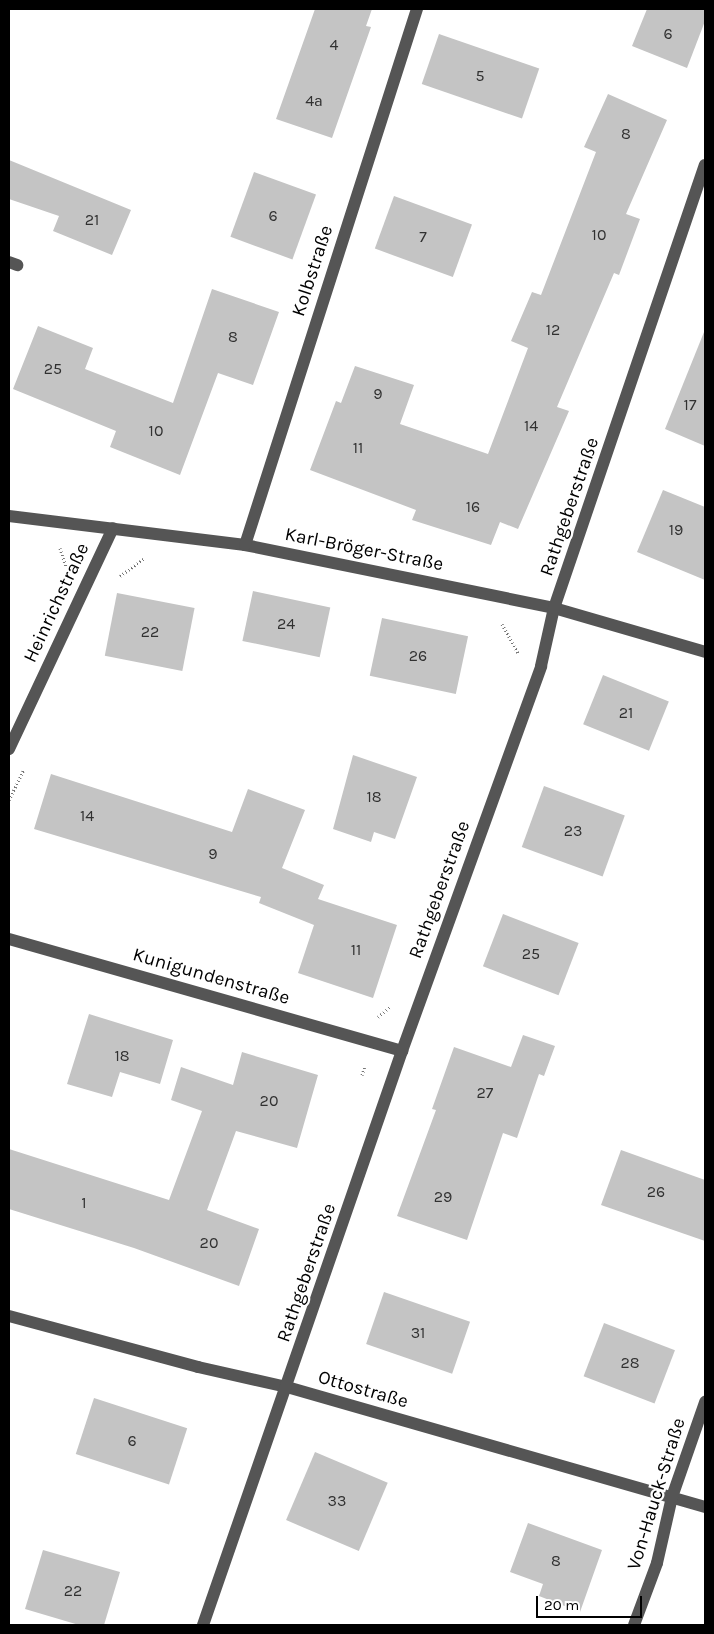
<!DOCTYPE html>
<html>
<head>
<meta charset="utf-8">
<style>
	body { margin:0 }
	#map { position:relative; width:714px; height:1634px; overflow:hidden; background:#fff; font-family:Karla,sans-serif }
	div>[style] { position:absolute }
	.building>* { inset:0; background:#c4c4c4; transform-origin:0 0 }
	.path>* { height:3px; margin-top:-1.5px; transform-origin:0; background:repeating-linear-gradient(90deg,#777 0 1px,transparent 0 3.5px) }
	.minor>* { height:12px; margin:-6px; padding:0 6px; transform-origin:6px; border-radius:6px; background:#555 }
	span { translate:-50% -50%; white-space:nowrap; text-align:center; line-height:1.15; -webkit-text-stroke:4.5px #fff; paint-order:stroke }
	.number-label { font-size:16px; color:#313131 }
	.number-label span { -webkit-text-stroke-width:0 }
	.street-label { font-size:19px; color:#000 }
	.frame { position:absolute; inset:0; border:10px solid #000; pointer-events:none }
	.scale { position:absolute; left:536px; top:1596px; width:106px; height:22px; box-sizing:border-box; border:2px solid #000; border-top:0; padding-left:6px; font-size:15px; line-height:18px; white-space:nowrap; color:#000; -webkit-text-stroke:4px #fff; paint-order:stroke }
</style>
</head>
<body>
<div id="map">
	<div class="building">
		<div style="clip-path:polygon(315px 9px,372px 9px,366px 26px,371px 27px,332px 138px,276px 119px)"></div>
		<div style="clip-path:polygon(647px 9px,705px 9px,705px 21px,687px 68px,632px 46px)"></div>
		<div style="left:439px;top:34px;width:106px;height:53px;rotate:19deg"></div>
		<div style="clip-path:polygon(608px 94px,667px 120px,626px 214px,640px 219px,619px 275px,614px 273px,557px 407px,569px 411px,518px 529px,500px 522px,491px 545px,412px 520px,416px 510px,310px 470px,336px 401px,341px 403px,355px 366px,414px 385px,400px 424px,488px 454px,528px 348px,511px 341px,532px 292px,541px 295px,596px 152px,584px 147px)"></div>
		<div style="clip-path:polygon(9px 160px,131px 210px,112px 255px,53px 231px,59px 216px,9px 199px)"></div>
		<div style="left:254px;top:172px;width:66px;height:69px;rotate:20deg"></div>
		<div style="left:394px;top:196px;width:83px;height:56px;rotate:20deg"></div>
		<div style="clip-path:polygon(212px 289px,279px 312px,253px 385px,218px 373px,180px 475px,110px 447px,116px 431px,13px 389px,38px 326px,93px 348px,85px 369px,173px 403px)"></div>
		<div style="clip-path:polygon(704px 332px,705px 332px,705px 446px,665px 429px)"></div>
		<div style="clip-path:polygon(663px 490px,705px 507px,705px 580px,637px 552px)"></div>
		<div style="left:253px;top:591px;width:79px;height:51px;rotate:12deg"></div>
		<div style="left:117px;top:593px;width:79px;height:64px;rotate:11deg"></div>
		<div style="left:382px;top:618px;width:88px;height:59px;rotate:12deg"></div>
		<div style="left:603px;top:675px;width:71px;height:53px;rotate:22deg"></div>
		<div style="clip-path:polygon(353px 755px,417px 777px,395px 839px,374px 832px,371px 842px,333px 829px)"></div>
		<div style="clip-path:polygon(51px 774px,232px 832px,248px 789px,305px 810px,282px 868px,324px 885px,318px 899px,397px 925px,373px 998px,298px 973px,314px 925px,259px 903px,261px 897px,34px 829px)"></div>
		<div style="left:544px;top:786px;width:86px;height:65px;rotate:20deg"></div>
		<div style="left:503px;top:914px;width:81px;height:56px;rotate:21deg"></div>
		<div style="clip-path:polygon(89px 1014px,173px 1040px,160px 1084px,120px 1072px,112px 1097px,67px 1084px)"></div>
		<div style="clip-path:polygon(523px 1035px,555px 1046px,544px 1076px,539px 1074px,517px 1138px,503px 1133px,467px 1240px,397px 1216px,436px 1110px,432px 1109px,454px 1047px,511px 1067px)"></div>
		<div style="clip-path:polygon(242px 1052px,318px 1075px,297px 1148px,236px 1131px,207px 1210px,259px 1229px,239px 1286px,134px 1248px,9px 1209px,9px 1149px,169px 1200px,202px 1111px,171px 1100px,181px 1067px,233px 1085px)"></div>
		<div style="clip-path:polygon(621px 1150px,705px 1180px,705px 1241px,601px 1205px)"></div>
		<div style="left:384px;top:1292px;width:91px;height:55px;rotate:19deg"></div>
		<div style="left:604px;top:1323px;width:76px;height:57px;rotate:21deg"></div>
		<div style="left:94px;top:1398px;width:98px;height:59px;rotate:18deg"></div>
		<div style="left:315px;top:1452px;width:79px;height:74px;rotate:23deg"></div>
		<div style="clip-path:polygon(528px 1523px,602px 1550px,580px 1612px,539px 1596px,543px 1584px,510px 1572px)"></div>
		<div style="clip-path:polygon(43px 1550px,120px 1572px,104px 1625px,79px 1625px,25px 1609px)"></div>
	</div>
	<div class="path">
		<div style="left:60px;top:548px;width:19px;rotate:72deg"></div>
		<div style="left:120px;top:576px;width:31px;rotate:-36deg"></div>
		<div style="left:502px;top:624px;width:33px;rotate:61deg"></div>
		<div style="left:9px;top:800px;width:34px;rotate:-64deg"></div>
		<div style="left:378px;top:1017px;width:16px;rotate:-40deg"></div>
		<div style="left:362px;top:1075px;width:9px;rotate:-72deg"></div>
	</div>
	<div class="minor">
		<div style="left:9px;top:262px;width:9px;rotate:21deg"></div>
		<div style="left:9px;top:516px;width:238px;rotate:7deg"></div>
		<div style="left:245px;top:545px;width:315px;rotate:11.5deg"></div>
		<div style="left:554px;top:608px;width:157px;rotate:16.2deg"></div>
		<div style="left:245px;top:545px;width:563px;rotate:-72.21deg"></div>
		<div style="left:9px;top:749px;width:244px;rotate:-64.8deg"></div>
		<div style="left:9px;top:939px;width:409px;rotate:15.9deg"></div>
		<div style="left:9px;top:1316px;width:196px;rotate:15.1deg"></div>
		<div style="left:198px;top:1367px;width:91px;rotate:12.7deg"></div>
		<div style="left:287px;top:1387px;width:435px;rotate:16deg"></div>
		<div style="left:203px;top:1625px;width:608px;rotate:-70.88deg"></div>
		<div style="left:402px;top:1051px;width:409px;rotate:-70.1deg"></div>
		<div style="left:541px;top:666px;width:59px;rotate:-77.4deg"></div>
		<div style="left:554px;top:608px;width:468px;rotate:-71.2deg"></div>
		<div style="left:634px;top:1625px;width:66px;rotate:-69.6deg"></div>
		<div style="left:657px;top:1563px;width:68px;rotate:-77.2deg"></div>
		<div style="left:672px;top:1497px;width:101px;rotate:-70.8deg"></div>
	</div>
	<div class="number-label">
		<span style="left:668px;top:34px">6</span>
		<span style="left:334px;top:45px">4</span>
		<span style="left:480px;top:76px">5</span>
		<span style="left:314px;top:101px">4a</span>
		<span style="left:626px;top:134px">8</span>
		<span style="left:273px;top:216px">6</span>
		<span style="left:92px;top:220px">21</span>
		<span style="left:599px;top:235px">10</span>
		<span style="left:423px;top:237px">7</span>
		<span style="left:553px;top:330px">12</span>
		<span style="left:233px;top:337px">8</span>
		<span style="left:53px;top:369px">25</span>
		<span style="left:378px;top:394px">9</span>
		<span style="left:690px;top:405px">17</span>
		<span style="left:531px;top:426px">14</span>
		<span style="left:156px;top:431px">10</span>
		<span style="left:358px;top:448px">11</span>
		<span style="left:473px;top:507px">16</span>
		<span style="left:676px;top:530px">19</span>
		<span style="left:286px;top:624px">24</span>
		<span style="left:150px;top:632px">22</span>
		<span style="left:418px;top:656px">26</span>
		<span style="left:626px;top:713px">21</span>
		<span style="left:374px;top:797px">18</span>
		<span style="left:87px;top:816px">14</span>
		<span style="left:573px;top:831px">23</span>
		<span style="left:213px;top:854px">9</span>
		<span style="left:356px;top:950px">11</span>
		<span style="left:531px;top:954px">25</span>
		<span style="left:122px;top:1056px">18</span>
		<span style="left:485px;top:1093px">27</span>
		<span style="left:269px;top:1101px">20</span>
		<span style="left:656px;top:1192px">26</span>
		<span style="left:443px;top:1197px">29</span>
		<span style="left:84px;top:1203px">1</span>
		<span style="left:209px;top:1243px">20</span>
		<span style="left:418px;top:1333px">31</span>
		<span style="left:630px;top:1363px">28</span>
		<span style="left:132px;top:1441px">6</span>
		<span style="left:337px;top:1501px">33</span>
		<span style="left:556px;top:1561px">8</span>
		<span style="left:73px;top:1591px">22</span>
	</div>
	<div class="street-label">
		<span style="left:313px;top:271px;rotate:-72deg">Kolbstraße</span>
		<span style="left:570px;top:507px;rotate:-71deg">Rathgeberstraße</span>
		<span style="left:364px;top:550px;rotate:11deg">Karl-Bröger-Straße</span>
		<span style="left:57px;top:603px;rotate:-65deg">Heinrichstraße</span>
		<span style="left:440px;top:890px;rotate:-70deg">Rathgeberstraße</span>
		<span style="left:211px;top:977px;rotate:16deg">Kunigundenstraße</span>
		<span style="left:307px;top:1273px;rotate:-71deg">Rathgeberstraße</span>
		<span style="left:363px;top:1390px;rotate:16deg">Ottostraße</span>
		<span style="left:657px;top:1494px;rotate:-73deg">Von-Hauck-Straße</span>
	</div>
	<div class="frame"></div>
	<div class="scale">20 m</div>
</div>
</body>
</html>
